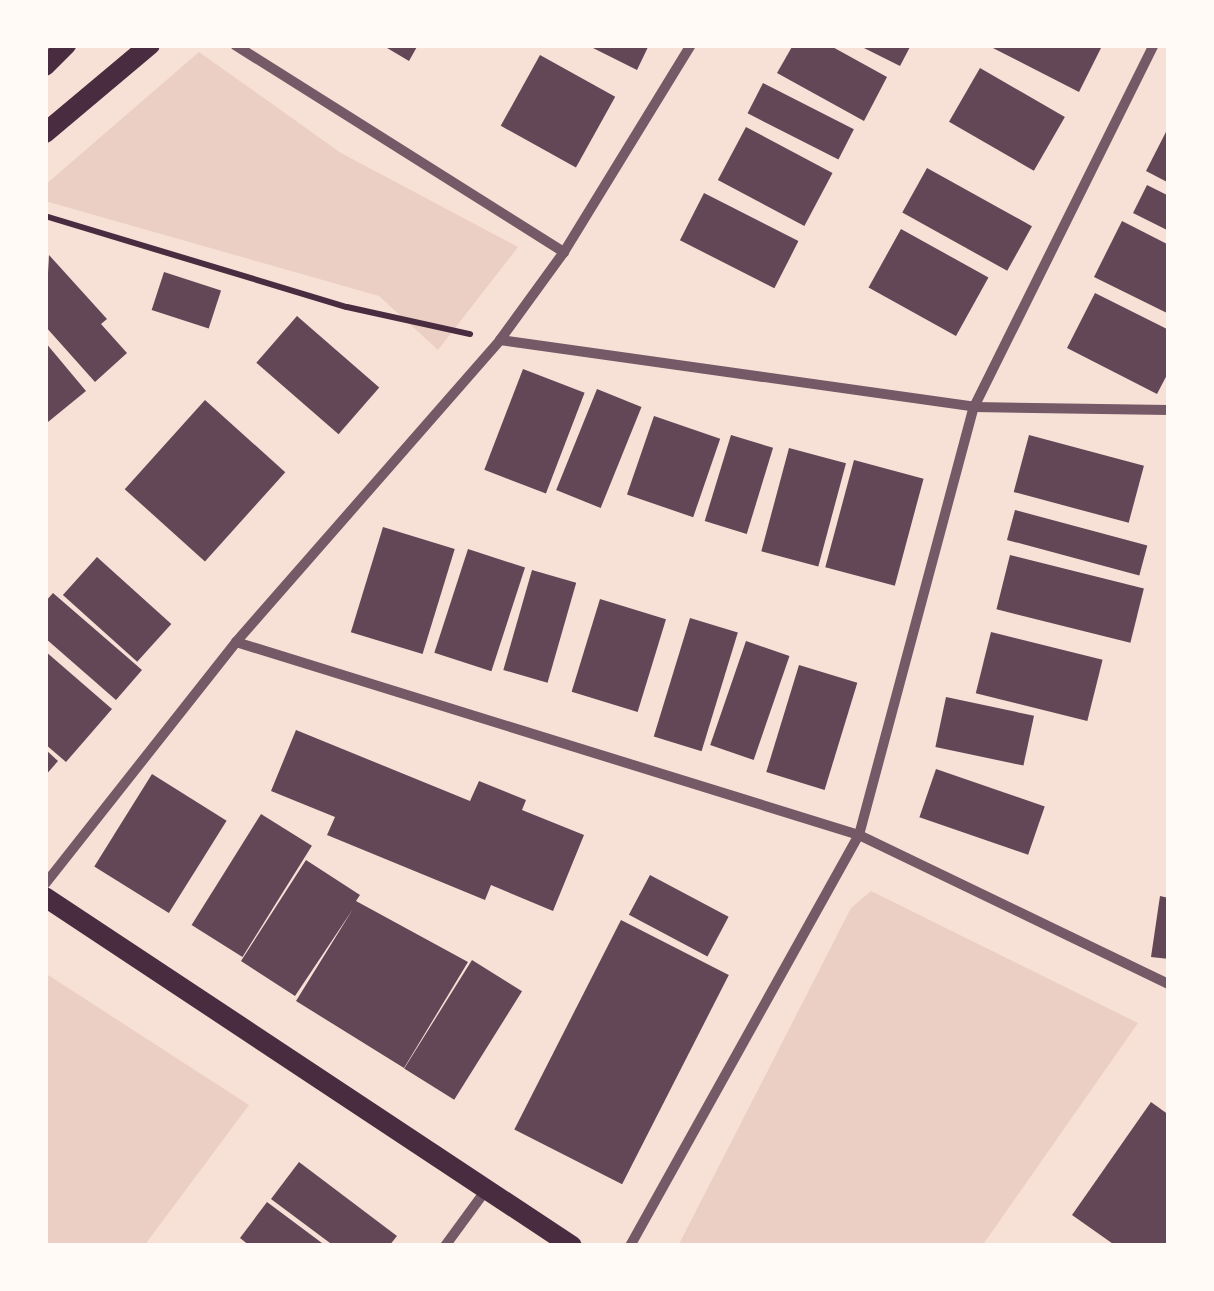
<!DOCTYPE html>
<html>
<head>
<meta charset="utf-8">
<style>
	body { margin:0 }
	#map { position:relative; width:1214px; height:1291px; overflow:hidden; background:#f7e1d7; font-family:Jost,sans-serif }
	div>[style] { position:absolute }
	.green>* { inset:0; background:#ebcfc5 }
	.building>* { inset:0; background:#644757; transform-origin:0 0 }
	.path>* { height:6px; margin:-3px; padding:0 3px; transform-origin:3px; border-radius:3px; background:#4a2c40 }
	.minor>* { height:10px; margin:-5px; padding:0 5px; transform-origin:5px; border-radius:5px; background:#755966 }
	.secondary>* { height:20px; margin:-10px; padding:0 10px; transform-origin:10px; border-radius:10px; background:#4a2c40 }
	span { translate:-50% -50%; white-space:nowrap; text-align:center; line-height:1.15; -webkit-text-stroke:8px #fffaf5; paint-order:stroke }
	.frame { position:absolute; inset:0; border:48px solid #fffaf5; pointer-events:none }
</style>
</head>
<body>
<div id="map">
	<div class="green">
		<div style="clip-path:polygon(199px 52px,341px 153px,518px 247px,438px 350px,379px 296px,45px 201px,45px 185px)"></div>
		<div style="clip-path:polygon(871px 891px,1138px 1023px,982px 1246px,678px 1246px,851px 908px)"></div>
		<div style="clip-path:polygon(45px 973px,249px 1105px,144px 1246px,45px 1246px)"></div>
	</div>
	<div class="building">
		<div style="clip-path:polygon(382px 45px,418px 45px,409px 61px)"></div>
		<div style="clip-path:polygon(587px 45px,649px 45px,637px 70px)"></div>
		<div style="clip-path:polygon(793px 45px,829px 45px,887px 77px,864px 121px,777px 73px)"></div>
		<div style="clip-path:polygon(858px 45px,911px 45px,900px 66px)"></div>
		<div style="clip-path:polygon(987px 45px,1100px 45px,1102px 46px,1079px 92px)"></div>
		<div style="left:540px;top:55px;width:86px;height:81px;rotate:29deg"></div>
		<div style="left:980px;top:68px;width:98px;height:62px;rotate:30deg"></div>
		<div style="left:763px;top:83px;width:102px;height:34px;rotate:27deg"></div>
		<div style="clip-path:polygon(1169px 126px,1169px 183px,1146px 171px)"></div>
		<div style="left:746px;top:127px;width:98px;height:60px;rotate:28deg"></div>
		<div style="left:927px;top:168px;width:120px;height:51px;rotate:29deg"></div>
		<div style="clip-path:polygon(1147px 185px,1169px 196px,1169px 231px,1133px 213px)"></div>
		<div style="left:704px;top:193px;width:106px;height:53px;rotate:27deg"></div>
		<div style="clip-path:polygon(1122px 221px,1169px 245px,1169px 314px,1094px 277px)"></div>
		<div style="left:901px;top:229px;width:100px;height:67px;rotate:29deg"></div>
		<div style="clip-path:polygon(49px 255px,107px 319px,101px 324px,127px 353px,95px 382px,45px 326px)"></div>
		<div style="left:164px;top:272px;width:60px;height:40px;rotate:18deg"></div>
		<div style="clip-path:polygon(1095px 293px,1169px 330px,1169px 371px,1157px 394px,1067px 348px)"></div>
		<div style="left:297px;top:316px;width:109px;height:62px;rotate:41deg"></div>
		<div style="clip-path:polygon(45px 342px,86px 391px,48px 422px,45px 418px)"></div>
		<div style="left:523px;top:369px;width:66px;height:108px;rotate:21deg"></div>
		<div style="left:597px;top:389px;width:48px;height:109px;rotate:22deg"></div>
		<div style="left:205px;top:400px;width:108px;height:120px;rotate:42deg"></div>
		<div style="left:654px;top:416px;width:70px;height:83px;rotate:19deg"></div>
		<div style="left:731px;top:435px;width:44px;height:90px;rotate:17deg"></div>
		<div style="left:1029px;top:435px;width:119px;height:59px;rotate:15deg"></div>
		<div style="left:789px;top:448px;width:59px;height:107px;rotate:15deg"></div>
		<div style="left:854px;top:460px;width:72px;height:111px;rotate:15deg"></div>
		<div style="left:1015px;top:510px;width:137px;height:31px;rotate:15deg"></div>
		<div style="left:383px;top:527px;width:75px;height:110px;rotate:17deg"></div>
		<div style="left:468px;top:549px;width:60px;height:109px;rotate:18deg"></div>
		<div style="left:1010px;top:555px;width:138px;height:56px;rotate:14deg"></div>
		<div style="left:97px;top:557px;width:100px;height:51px;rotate:42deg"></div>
		<div style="left:532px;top:570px;width:46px;height:104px;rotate:16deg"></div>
		<div style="clip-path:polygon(53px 593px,142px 670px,116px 700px,45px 638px,45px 602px)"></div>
		<div style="left:600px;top:599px;width:69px;height:97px;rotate:17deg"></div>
		<div style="left:690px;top:618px;width:50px;height:124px;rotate:17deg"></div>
		<div style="left:991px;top:632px;width:115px;height:63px;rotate:14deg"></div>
		<div style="left:746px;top:641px;width:46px;height:110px;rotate:19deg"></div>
		<div style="clip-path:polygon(45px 651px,112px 709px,66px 762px,45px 744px)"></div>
		<div style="left:799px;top:665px;width:61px;height:112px;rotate:17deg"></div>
		<div style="left:946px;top:697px;width:90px;height:51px;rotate:12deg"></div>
		<div style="clip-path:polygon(296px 730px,470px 801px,479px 781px,526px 800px,522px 810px,584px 835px,553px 911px,491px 885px,485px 900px,327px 835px,335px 817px,271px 791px)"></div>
		<div style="clip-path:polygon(45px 749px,58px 761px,45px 776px)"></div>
		<div style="left:936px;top:769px;width:115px;height:51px;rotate:19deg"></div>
		<div style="left:152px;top:774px;width:88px;height:109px;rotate:32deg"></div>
		<div style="left:261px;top:814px;width:60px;height:131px;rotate:32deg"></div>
		<div style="clip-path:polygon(306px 860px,360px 895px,356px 901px,468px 962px,404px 1068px,296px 1001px,353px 909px,295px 996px,241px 961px)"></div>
		<div style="left:650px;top:875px;width:89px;height:45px;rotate:28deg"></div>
		<div style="clip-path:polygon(1160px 896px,1169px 898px,1169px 959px,1151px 957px)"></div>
		<div style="left:621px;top:920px;width:121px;height:235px;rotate:27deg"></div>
		<div style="left:472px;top:960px;width:59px;height:128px;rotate:32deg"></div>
		<div style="clip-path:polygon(1151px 1102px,1169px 1115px,1169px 1246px,1116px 1246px,1072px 1215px)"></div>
		<div style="clip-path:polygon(299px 1162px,397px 1236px,389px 1246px,334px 1246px,271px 1199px)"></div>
		<div style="clip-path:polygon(267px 1202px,326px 1246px,250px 1246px,240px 1238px)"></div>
	</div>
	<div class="path">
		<div style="left:45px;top:216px;width:315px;rotate:16.8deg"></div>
		<div style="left:347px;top:307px;width:126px;rotate:12.4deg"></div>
	</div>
	<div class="minor">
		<div style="left:235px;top:45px;width:389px;rotate:32.2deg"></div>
		<div style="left:500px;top:340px;width:479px;rotate:8deg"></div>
		<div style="left:974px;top:407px;width:195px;rotate:0.9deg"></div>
		<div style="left:236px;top:642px;width:652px;rotate:17.21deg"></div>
		<div style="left:859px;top:835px;width:344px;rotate:25.7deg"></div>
		<div style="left:45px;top:884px;width:308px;rotate:-51.7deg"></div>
		<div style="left:236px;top:642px;width:401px;rotate:-48.8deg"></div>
		<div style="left:500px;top:340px;width:109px;rotate:-54deg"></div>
		<div style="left:564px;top:252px;width:243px;rotate:-58.5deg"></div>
		<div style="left:445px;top:1246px;width:69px;rotate:-53.8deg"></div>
		<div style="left:630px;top:1246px;width:470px;rotate:-60.9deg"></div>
		<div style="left:859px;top:835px;width:443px;rotate:-75deg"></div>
		<div style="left:974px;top:407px;width:404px;rotate:-63.6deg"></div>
	</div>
	<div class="secondary">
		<div style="left:45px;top:66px;width:30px;rotate:-45deg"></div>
		<div style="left:45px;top:133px;width:137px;rotate:-40deg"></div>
		<div style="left:45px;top:897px;width:632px;rotate:33.51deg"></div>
	</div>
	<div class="frame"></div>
</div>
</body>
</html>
